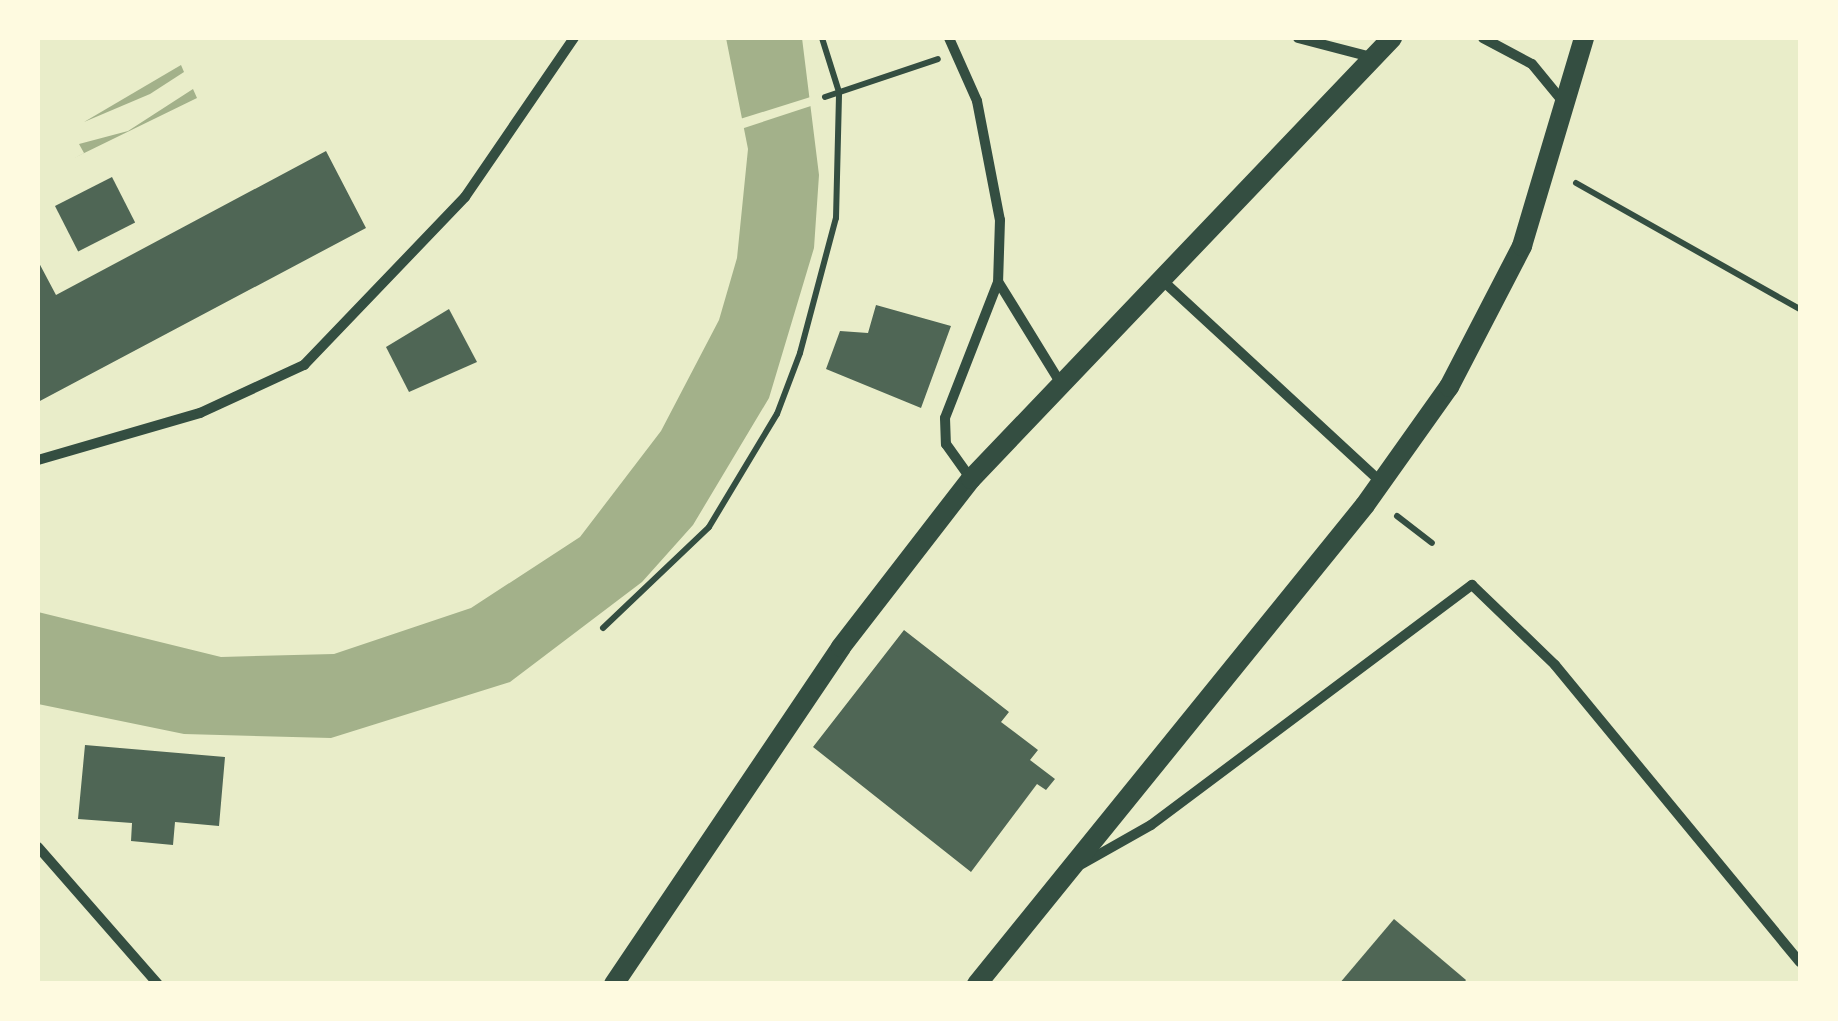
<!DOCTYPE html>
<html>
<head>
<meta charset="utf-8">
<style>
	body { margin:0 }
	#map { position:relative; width:1838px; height:1021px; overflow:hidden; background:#e9edc9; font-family:"Alegreya Sans",sans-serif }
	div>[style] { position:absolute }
	.water>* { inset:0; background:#a3b18a }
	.pier>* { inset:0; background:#e9edc9 }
	.building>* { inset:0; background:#4f6655; transform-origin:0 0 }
	.path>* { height:6px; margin:-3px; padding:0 3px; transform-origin:3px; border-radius:3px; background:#344e41 }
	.minor>* { height:10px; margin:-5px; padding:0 5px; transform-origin:5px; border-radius:5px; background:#344e41 }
	.secondary>* { height:20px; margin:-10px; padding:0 10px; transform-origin:10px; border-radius:10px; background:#344e41 }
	span { translate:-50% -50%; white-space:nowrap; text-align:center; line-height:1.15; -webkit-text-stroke:8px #fefae0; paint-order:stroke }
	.frame { position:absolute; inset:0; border:40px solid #fefae0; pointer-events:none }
</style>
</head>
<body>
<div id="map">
	<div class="water">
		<div style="clip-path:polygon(726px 38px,802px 38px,819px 175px,814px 248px,769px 398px,693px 525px,642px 582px,510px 682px,331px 738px,184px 734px,38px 704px,38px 612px,221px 657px,334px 654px,471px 608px,580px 537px,661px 431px,719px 320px,737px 258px,748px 149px)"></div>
		<div style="clip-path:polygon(181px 65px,184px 72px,150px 94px,84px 122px)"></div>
		<div style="clip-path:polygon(193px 89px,197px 98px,72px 159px,84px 153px,79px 144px,128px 131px)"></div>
	</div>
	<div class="pier">
		<div style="clip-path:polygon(820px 94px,820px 103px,741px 129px,740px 119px)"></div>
	</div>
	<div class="building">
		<div style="clip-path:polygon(326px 151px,366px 228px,38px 402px,38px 261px,56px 295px)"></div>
		<div style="left:112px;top:177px;width:51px;height:64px;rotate:63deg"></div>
		<div style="clip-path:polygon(876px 305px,951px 326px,921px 408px,826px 369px,840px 331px,868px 333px)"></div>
		<div style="clip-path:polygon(449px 309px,477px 362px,409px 392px,386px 347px)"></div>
		<div style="clip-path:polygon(904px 630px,1009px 712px,1001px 722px,1038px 750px,1030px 760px,1055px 779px,1046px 790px,1037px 784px,971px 872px,813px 747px)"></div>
		<div style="clip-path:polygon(85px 745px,225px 757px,219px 826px,175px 822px,173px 845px,131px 841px,132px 823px,78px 819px)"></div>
		<div style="clip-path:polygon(1394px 919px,1466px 980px,1463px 984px,1339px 984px)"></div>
	</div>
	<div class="path">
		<div style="left:825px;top:97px;width:119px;rotate:-18.6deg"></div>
		<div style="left:1576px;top:183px;width:257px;rotate:29.4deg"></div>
		<div style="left:1397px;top:516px;width:44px;rotate:37.6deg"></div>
		<div style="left:603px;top:628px;width:146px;rotate:-43.6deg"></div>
		<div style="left:709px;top:527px;width:132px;rotate:-59deg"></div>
		<div style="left:777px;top:414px;width:65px;rotate:-69.3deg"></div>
		<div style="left:800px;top:353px;width:140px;rotate:-75.1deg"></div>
		<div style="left:836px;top:218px;width:126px;rotate:-88.6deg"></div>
		<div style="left:839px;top:92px;width:57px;rotate:-107.5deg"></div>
	</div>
	<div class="minor">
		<div style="left:949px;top:38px;width:69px;rotate:66deg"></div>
		<div style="left:977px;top:101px;width:121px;rotate:79.1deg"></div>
		<div style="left:1000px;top:220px;width:62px;rotate:91.8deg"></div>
		<div style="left:998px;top:282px;width:146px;rotate:111.3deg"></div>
		<div style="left:945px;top:418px;width:26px;rotate:88deg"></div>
		<div style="left:946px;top:444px;width:43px;rotate:54.5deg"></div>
		<div style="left:1298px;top:38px;width:80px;rotate:14.6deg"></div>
		<div style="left:1483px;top:38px;width:55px;rotate:28deg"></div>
		<div style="left:1532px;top:64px;width:50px;rotate:50.6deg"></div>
		<div style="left:1162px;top:280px;width:298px;rotate:42.7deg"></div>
		<div style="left:999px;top:283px;width:113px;rotate:58.4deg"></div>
		<div style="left:38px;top:460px;width:169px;rotate:-16.2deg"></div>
		<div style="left:200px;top:413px;width:115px;rotate:-24.8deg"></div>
		<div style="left:304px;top:365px;width:233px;rotate:-46.2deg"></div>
		<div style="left:465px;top:197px;width:193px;rotate:-55.6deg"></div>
		<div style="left:38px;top:847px;width:182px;rotate:48.8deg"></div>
		<div style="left:1082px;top:864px;width:79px;rotate:-29.5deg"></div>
		<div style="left:1151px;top:825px;width:401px;rotate:-36.8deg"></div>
		<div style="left:1472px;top:585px;width:115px;rotate:43.9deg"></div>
		<div style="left:1555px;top:665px;width:385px;rotate:50.5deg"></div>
	</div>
	<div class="secondary">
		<div style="left:614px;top:984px;width:406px;rotate:-56deg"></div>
		<div style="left:841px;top:647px;width:212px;rotate:-52.3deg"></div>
		<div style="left:971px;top:479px;width:610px;rotate:-46.33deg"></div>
		<div style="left:977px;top:984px;width:616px;rotate:-50.99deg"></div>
		<div style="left:1365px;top:505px;width:145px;rotate:-54.6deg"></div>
		<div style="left:1449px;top:387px;width:159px;rotate:-62.6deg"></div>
		<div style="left:1522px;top:246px;width:217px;rotate:-73.4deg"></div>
	</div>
	<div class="frame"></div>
</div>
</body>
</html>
